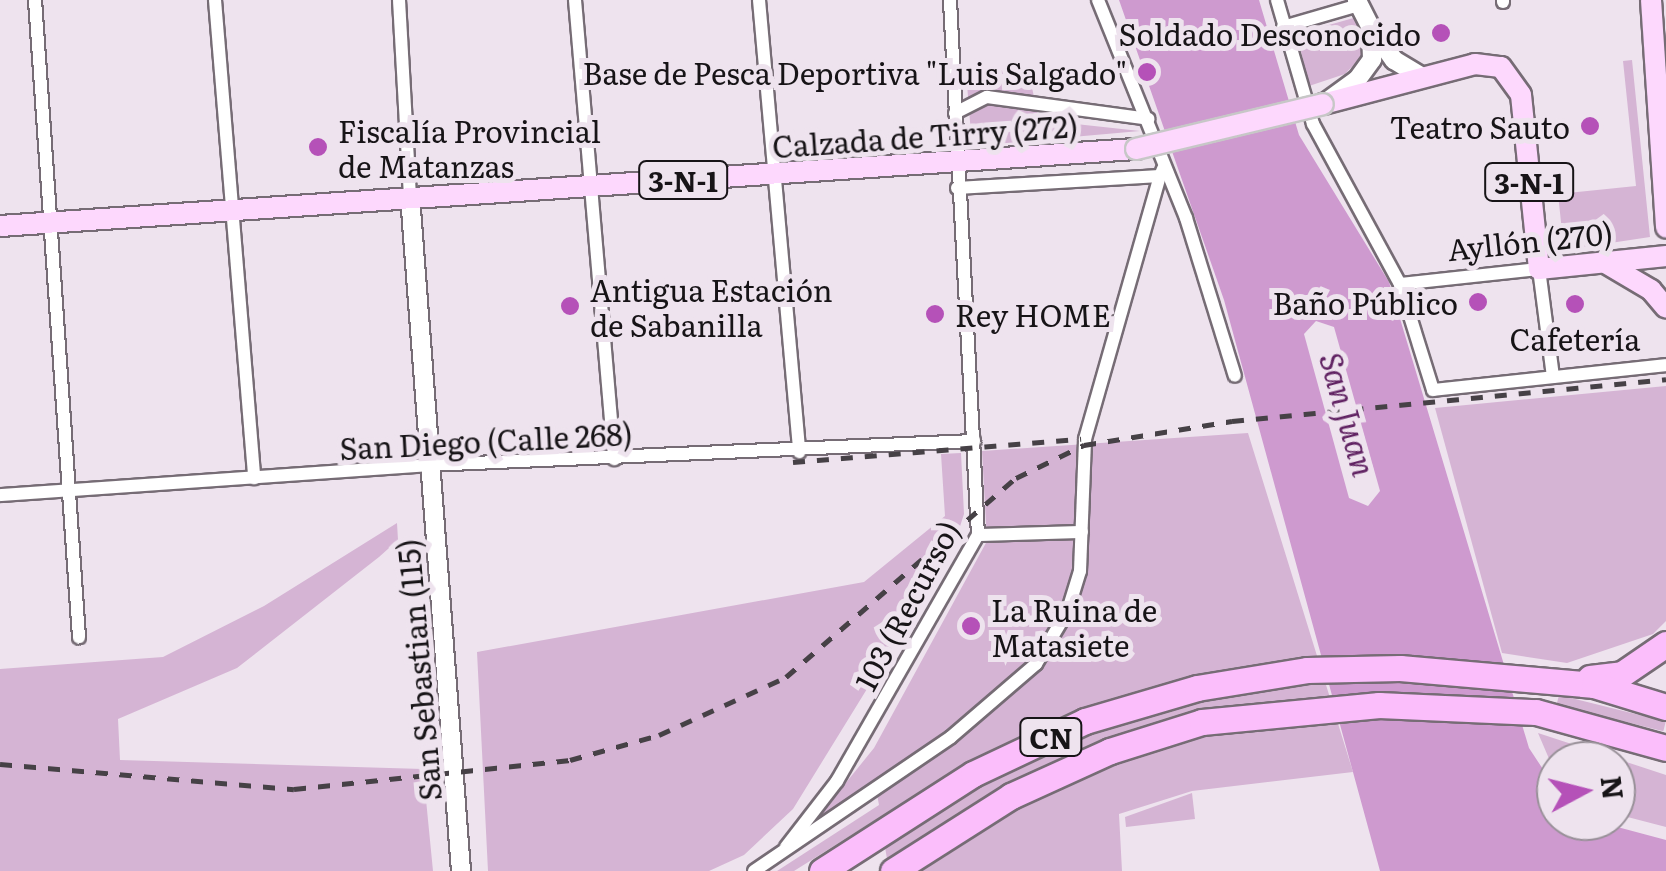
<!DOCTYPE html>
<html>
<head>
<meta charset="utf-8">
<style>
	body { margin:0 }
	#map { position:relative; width:1666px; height:871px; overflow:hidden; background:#eee3ee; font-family:Literata,serif }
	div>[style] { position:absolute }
	.green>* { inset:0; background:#d5b4d4; transform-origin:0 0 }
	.water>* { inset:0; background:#ce9acf }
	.pier>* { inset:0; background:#eee3ee }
	.roads { filter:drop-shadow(2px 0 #766c75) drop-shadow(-2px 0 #766c75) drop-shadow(0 2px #766c75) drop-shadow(0 -2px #766c75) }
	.street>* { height:12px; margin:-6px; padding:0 6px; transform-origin:6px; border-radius:6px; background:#fff }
	.secondary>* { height:18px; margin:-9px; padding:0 9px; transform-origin:9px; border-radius:9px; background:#fff }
	.primary>* { height:20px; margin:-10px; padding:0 10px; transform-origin:10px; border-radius:10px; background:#fdd8fd }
	.highway>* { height:25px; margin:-12.5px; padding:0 12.5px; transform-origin:12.5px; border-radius:12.5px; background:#fbbefb }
	.rail>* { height:5px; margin-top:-2.5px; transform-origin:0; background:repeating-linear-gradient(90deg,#464146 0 12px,transparent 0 24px) }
	.bridges { filter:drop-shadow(2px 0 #c7c7c7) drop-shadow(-2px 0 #c7c7c7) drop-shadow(0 2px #c7c7c7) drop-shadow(0 -2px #c7c7c7) }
	.primary-bridge>* { height:20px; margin:-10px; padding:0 10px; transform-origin:10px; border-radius:10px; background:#fdd8fd }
	.dots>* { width:28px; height:28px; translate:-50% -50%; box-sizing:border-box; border:5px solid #eee3ee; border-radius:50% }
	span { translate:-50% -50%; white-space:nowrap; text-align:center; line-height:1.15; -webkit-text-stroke:10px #eee3ee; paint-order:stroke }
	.shield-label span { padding:2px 8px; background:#eee3ee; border:2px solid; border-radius:8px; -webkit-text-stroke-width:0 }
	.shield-label { font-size:28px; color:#171417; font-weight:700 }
	.poi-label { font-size:30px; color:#171417 }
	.right { translate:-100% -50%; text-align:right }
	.left { translate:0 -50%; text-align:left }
	.street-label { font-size:30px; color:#171417 }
	.water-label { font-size:32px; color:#612363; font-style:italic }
	.north { position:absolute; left:1536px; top:741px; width:100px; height:100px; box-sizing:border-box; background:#eee3ee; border:2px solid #989098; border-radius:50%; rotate:83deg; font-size:28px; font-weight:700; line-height:40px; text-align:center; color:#171417 }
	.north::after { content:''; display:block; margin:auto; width:35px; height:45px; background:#b551b8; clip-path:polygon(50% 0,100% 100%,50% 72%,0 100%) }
</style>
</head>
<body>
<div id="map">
	<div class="green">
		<div style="clip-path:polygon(1357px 17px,1365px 53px,1345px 74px,1309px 86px,1297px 34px)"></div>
		<div style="clip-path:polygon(1632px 60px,1650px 237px,1564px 250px,1558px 194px,1636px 186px,1623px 61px)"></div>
		<div style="clip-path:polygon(1028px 69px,1039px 120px,1140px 131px,972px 146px,966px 72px)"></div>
		<div style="clip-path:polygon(1666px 386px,1666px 621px,1653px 634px,1567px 663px,1502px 653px,1435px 408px)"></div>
		<div style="clip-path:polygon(1248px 433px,1353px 772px,1192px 791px,1119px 814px,1122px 871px,889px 871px,880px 817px,794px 871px,777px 871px,879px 805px,875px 784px,815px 821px,874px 748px,987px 541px,982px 451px)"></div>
		<div style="clip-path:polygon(961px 453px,964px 514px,952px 551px,793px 809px,744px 855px,709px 871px,488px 871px,477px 652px,864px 582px,945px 516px,941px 454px)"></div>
		<div style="clip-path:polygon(397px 523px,398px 540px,379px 557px,237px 668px,118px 719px,120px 760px,423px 769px,433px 871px,0 871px,0 669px,163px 657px,264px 606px)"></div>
		<div style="left:1559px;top:695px;width:110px;height:10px;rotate:14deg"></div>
		<div style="clip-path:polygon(1538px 733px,1666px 775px,1666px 827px,1616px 814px,1616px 761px,1556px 761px,1556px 775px)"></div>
		<div style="clip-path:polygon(1192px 793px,1195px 819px,1126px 827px,1125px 817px)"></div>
	</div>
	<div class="water">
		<div style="clip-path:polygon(1119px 0,1259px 0,1299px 135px,1389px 282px,1529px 748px,1556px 789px,1556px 821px,1595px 821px,1666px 840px,1666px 871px,1380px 871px,1224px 300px)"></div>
	</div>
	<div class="pier">
		<div style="clip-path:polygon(1316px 321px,1334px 327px,1380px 491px,1368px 506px,1349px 498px,1304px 334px)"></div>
	</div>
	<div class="roads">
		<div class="street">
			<div style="left:35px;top:0;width:639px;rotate:86.05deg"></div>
			<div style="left:215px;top:0;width:480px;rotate:85.3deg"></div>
			<div style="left:399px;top:0;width:196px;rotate:86.8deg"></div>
			<div style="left:575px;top:0;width:461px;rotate:85.1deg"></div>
			<div style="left:759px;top:0;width:454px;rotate:84.9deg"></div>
			<div style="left:1098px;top:0;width:235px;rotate:68deg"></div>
			<div style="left:1186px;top:218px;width:165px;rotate:72.8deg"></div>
			<div style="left:1277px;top:0;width:129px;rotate:73.8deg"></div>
			<div style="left:1313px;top:124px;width:182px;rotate:61.5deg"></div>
			<div style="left:1400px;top:284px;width:111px;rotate:72.7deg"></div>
			<div style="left:1433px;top:390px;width:234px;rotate:-6.1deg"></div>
			<div style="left:1503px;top:0;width:2px;rotate:90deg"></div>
			<div style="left:1283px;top:27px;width:79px;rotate:-16.1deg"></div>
			<div style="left:955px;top:113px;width:36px;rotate:-27deg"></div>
			<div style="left:987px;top:97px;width:163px;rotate:7.7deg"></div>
			<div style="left:957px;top:188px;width:203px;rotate:-3.4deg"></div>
			<div style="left:1160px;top:176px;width:8px;rotate:-67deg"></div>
			<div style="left:1400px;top:284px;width:140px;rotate:-6.2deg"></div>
			<div style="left:1539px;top:269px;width:109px;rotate:82.6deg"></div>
			<div style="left:0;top:495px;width:429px;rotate:-4deg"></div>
			<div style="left:428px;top:465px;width:547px;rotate:-2.52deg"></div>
			<div style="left:978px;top:535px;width:104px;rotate:-1.7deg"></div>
			<div style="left:786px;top:847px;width:83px;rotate:-52.3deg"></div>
			<div style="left:837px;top:781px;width:284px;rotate:-60.2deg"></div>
			<div style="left:978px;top:535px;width:536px;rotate:-93deg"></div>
			<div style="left:754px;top:871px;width:238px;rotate:-34.2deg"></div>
			<div style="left:951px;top:737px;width:112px;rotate:-40.7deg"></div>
			<div style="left:1036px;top:664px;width:63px;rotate:-59.3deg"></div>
			<div style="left:1068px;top:610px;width:41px;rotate:-72.9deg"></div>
			<div style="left:1080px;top:571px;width:132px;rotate:-87.8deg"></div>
			<div style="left:1085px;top:439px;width:273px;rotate:-74.1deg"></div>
		</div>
		<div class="secondary">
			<div style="left:1375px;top:33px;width:33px;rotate:55deg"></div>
			<div style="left:1394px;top:60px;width:31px;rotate:31deg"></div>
			<div style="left:1329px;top:100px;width:34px;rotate:-36deg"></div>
			<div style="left:1357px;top:80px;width:26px;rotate:-54deg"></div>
			<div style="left:1372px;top:59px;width:31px;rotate:-92deg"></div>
			<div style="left:1371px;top:28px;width:31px;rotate:-117deg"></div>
			<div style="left:410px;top:196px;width:677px;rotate:85.68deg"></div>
		</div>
		<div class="primary">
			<div style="left:1651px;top:0;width:228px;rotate:86.2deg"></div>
			<div style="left:1323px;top:104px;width:157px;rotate:-14.7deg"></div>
			<div style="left:1475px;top:64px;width:26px;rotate:7deg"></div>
			<div style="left:1501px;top:67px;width:34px;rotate:54deg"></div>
			<div style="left:1521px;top:95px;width:175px;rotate:84.1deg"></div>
			<div style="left:1539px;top:269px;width:128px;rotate:-5.8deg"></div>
			<div style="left:0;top:226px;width:1139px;rotate:-3.88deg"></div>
			<div style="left:1607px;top:264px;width:51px;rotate:30.6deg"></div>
			<div style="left:1651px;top:290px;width:23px;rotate:50deg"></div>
		</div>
		<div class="highway">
			<div style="left:1590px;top:678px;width:32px;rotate:-7deg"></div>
			<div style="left:1622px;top:674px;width:53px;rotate:-34.3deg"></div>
			<div style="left:822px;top:871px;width:179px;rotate:-32.7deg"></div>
			<div style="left:973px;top:774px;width:124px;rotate:-25.3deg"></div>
			<div style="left:1085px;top:721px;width:117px;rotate:-16.4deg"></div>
			<div style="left:1197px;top:688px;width:111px;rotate:-9.3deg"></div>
			<div style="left:1307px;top:670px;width:93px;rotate:-1.2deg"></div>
			<div style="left:1400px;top:668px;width:195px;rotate:5deg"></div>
			<div style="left:1594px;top:685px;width:75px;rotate:17deg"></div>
			<div style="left:893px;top:871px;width:140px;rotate:-32.4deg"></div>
			<div style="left:1011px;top:796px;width:109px;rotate:-24.4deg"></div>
			<div style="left:1110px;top:751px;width:96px;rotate:-17.5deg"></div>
			<div style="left:1202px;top:722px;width:178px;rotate:-5.5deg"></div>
			<div style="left:1379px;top:705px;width:157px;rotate:2.6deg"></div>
			<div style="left:1536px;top:712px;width:135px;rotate:15.5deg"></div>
		</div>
	</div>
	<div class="rail">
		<div style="left:793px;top:462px;width:289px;rotate:-4.6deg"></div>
		<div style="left:0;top:764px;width:295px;rotate:4.9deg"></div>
		<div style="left:294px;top:789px;width:278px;rotate:-6deg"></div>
		<div style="left:570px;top:760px;width:92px;rotate:-15.7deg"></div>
		<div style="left:659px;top:735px;width:140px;rotate:-24.5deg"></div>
		<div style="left:786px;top:677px;width:304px;rotate:-40.9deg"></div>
		<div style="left:1016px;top:478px;width:76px;rotate:-25.9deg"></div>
		<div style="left:1084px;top:445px;width:150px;rotate:-9.2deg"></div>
		<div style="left:1232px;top:421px;width:436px;rotate:-5.5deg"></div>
	</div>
	<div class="bridges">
		<div class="primary-bridge">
			<div style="left:1136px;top:149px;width:192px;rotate:-13.5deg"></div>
		</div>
	</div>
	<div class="dots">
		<div style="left:1441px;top:33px;background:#b551b8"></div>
		<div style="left:1147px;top:72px;background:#b551b8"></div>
		<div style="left:1590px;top:126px;background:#b551b8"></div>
		<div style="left:318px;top:147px;background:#b551b8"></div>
		<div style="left:1478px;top:302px;background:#b551b8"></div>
		<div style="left:1575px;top:304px;background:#b551b8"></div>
		<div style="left:570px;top:306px;background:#b551b8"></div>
		<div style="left:935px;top:314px;background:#b551b8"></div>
		<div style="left:971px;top:626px;background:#b551b8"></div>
	</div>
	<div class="shield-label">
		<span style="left:683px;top:180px">3-N-1</span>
		<span style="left:1529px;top:182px">3-N-1</span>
		<span style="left:1051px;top:737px">CN</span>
	</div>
	<div class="poi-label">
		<span class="right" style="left:1421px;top:33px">Soldado Desconocido</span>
		<span class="right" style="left:1127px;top:72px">Base de Pesca Deportiva "Luis Salgado"</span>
		<span class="right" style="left:1570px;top:126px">Teatro Sauto</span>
		<span class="left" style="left:338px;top:147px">Fiscalía Provincial<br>de Matanzas</span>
		<span class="left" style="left:590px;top:306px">Antigua Estación<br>de Sabanilla</span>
		<span class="right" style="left:1458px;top:302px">Baño Público</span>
		<span class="left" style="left:955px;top:314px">Rey HOME</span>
		<span style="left:1575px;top:338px">Cafetería</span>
		<span class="left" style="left:991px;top:626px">La Ruina de<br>Matasiete</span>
	</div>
	<div class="street-label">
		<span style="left:925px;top:135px;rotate:-4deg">Calzada de Tirry (272)</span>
		<span style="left:1530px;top:240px;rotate:-6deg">Ayllón (270)</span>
		<span style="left:486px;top:440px;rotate:-3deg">San Diego (Calle 268)</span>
		<span style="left:906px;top:605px;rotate:-62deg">103 (Recurso)</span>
		<span style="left:418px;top:670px;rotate:-95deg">San Sebastian (115)</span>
	</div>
	<div class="water-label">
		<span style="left:1349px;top:414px;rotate:74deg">San Juan</span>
	</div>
	<div class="north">N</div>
</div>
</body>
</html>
